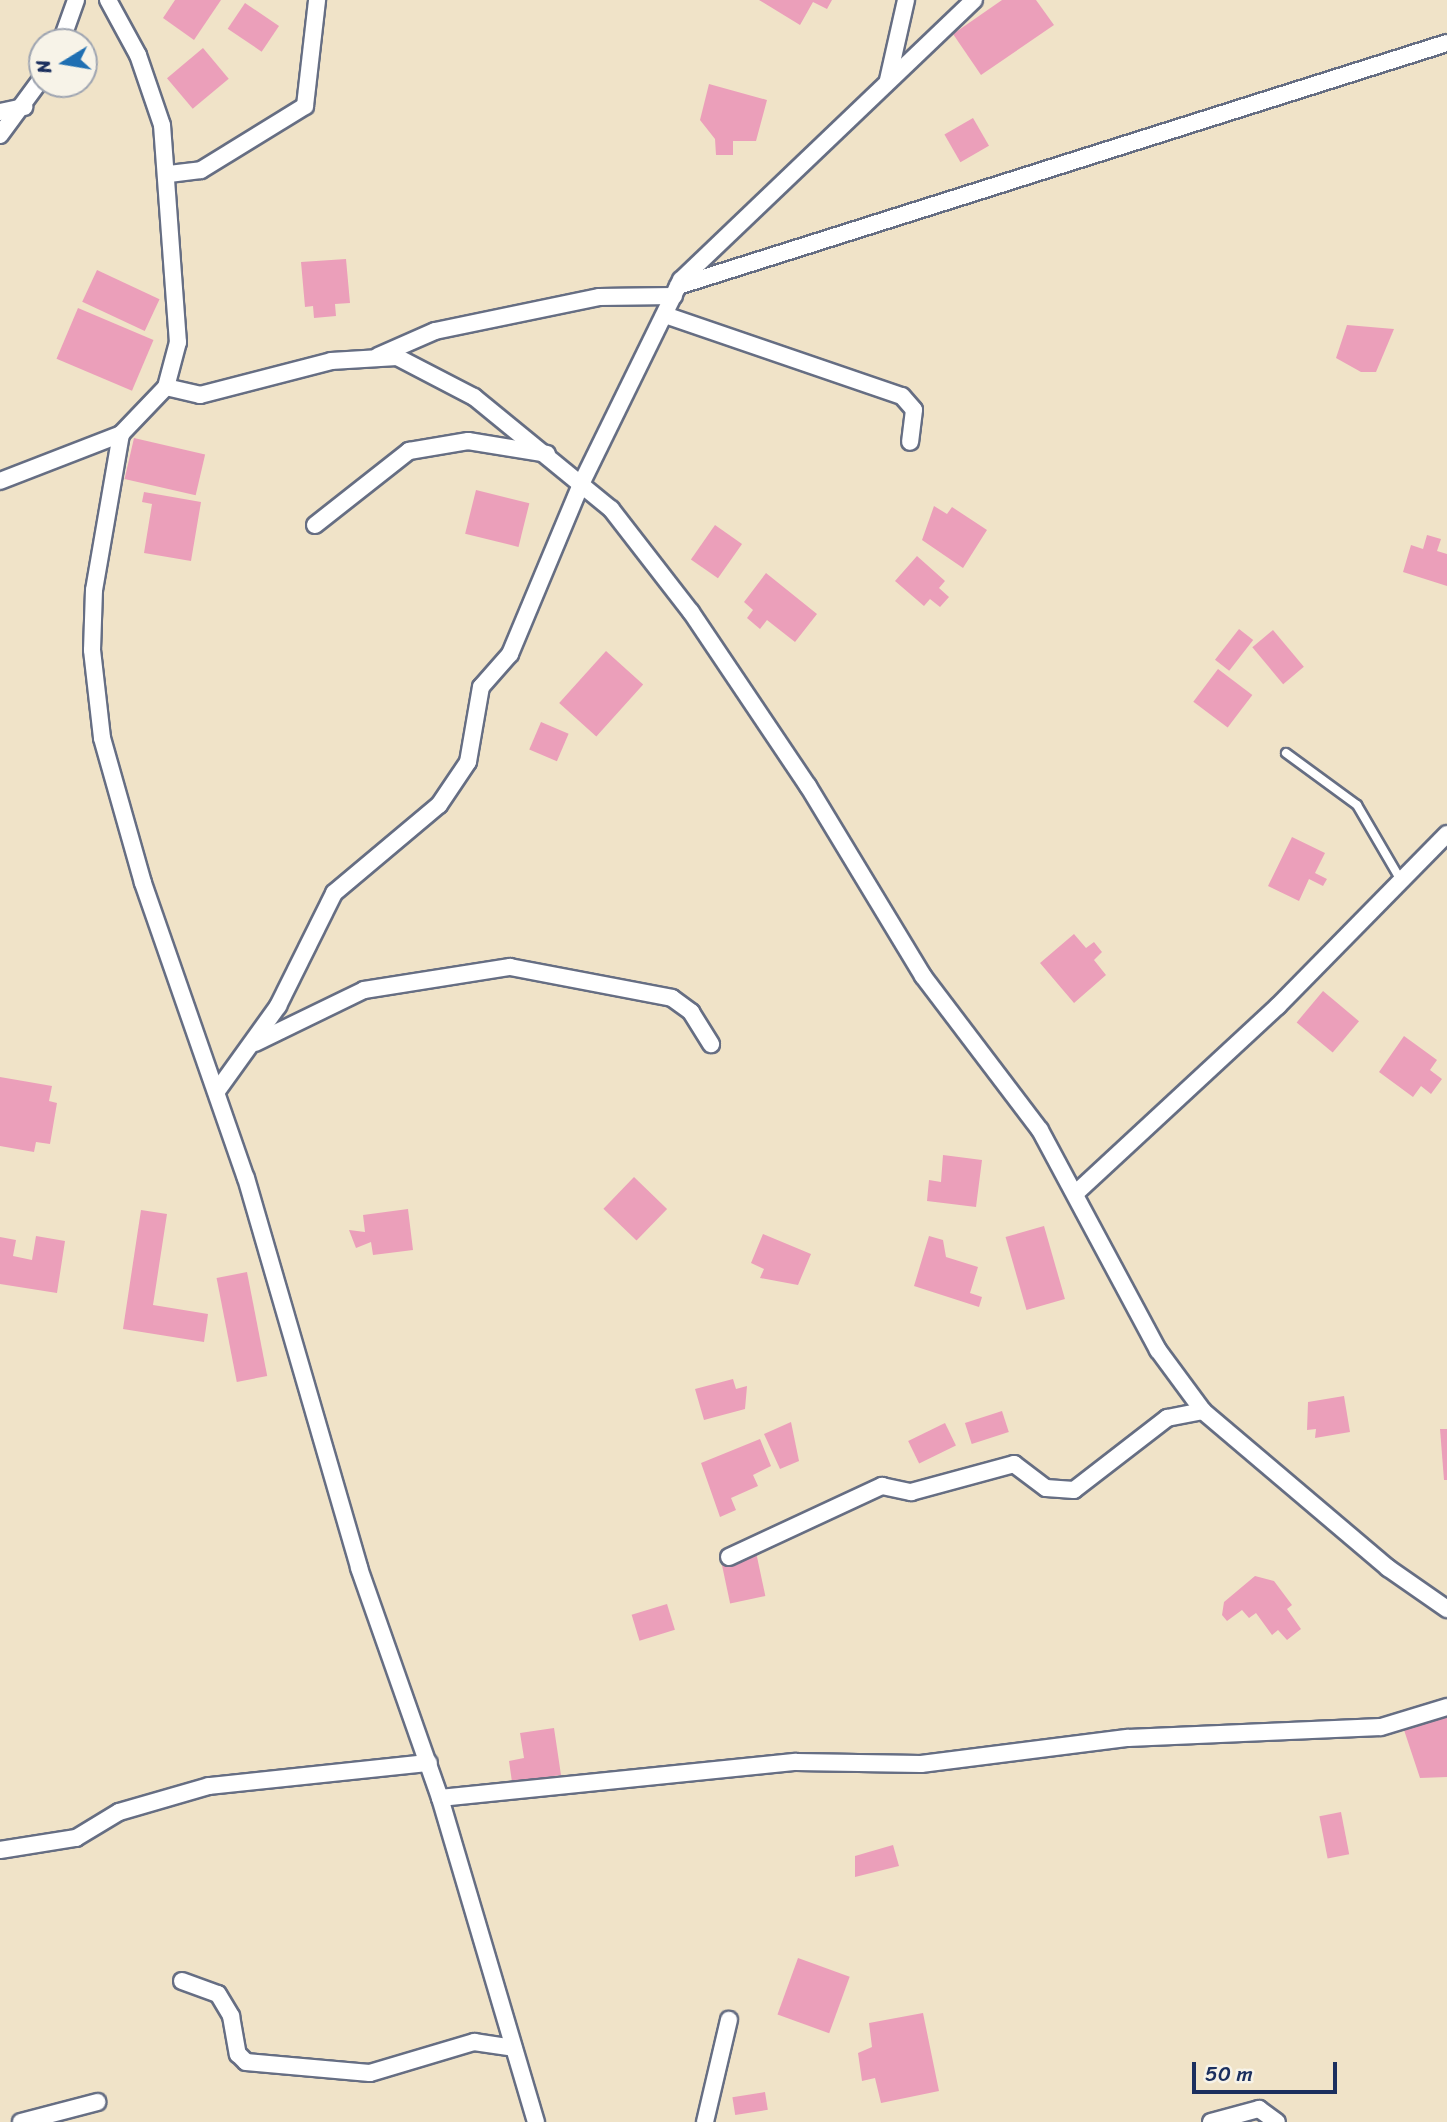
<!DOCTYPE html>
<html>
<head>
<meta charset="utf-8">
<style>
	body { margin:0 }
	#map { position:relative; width:1447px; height:2122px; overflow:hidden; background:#f0e3c8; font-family:Sriracha,sans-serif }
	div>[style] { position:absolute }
	.building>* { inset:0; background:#eb9fba; transform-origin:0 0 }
	.roads { filter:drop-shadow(2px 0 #666e83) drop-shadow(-2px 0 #666e83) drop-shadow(0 2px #666e83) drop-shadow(0 -2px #666e83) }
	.service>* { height:8px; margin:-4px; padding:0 4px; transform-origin:4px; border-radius:4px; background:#fff }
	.minor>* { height:16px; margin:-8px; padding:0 8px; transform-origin:8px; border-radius:8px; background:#fff }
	span { translate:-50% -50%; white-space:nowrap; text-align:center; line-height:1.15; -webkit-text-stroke:5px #f7f3e8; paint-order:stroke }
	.north { position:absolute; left:28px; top:28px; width:70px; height:70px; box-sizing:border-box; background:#f7f3e8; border:2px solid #9fa5b1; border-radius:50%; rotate:259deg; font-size:19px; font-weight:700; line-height:28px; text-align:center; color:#1b2f5e }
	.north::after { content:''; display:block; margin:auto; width:24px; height:32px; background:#1f6fb2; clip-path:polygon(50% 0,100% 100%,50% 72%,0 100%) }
	.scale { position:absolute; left:1192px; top:2062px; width:145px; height:32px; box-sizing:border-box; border:4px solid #1b2f5e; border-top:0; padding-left:9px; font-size:21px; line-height:24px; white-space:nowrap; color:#1b2f5e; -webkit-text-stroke:5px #f7f3e8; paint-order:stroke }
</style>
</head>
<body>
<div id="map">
	<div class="building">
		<div style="clip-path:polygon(175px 0,221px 0,194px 40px,163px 18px)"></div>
		<div style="clip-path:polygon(759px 0,832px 0,827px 9px,813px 2px,800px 25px)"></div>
		<div style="clip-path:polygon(1002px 0,1036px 0,1054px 25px,981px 75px,953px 34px)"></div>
		<div style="left:245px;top:3px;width:41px;height:31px;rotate:34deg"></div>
		<div style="left:203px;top:48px;width:40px;height:47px;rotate:50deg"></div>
		<div style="clip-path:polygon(709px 84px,767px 100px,756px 141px,733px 141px,733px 155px,716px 155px,715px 139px,700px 120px)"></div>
		<div style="left:973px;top:118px;width:32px;height:33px;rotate:60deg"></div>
		<div style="clip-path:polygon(346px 259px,350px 303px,335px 304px,336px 316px,314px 318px,313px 306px,305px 307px,301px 262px)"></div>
		<div style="left:97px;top:270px;width:69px;height:35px;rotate:25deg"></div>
		<div style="left:78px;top:308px;width:82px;height:55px;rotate:23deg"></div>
		<div style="clip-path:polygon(1347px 325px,1394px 329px,1376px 372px,1361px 372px,1336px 358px)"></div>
		<div style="left:134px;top:438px;width:73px;height:42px;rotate:13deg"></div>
		<div style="left:476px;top:490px;width:55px;height:45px;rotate:14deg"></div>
		<div style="clip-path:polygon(144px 492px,201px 502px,191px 561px,144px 553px,152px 504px,142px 502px)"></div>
		<div style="clip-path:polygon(934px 506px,947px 514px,952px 507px,987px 530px,963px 568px,922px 540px)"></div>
		<div style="left:715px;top:525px;width:33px;height:42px;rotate:35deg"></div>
		<div style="clip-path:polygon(1427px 535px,1441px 539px,1437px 551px,1447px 554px,1447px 586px,1403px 572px,1411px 545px,1423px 549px)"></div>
		<div style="clip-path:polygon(917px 556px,945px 581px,939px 588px,949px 597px,940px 607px,930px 599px,924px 606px,895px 581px)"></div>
		<div style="clip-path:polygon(766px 573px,817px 614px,795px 642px,767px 620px,760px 629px,747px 618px,753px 610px,744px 602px)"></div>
		<div style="left:1239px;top:629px;width:18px;height:39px;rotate:38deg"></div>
		<div style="left:1273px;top:630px;width:48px;height:27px;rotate:50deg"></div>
		<div style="left:606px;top:651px;width:50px;height:70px;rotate:42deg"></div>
		<div style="left:1218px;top:669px;width:43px;height:41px;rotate:37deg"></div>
		<div style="left:541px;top:722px;width:30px;height:30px;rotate:23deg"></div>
		<div style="clip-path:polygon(1292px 837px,1325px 853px,1315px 873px,1327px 879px,1323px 886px,1309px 879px,1299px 901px,1268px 886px)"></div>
		<div style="clip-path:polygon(1074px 934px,1086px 948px,1094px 942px,1102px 952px,1094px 960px,1106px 975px,1074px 1003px,1040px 963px)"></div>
		<div style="left:1323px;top:991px;width:47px;height:41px;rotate:40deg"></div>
		<div style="clip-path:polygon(1404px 1036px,1437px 1060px,1430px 1070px,1442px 1079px,1431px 1094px,1421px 1086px,1413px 1097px,1379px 1072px)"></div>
		<div style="clip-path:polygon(0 1077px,52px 1086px,49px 1101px,57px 1103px,50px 1144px,36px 1142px,34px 1152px,0 1146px)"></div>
		<div style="clip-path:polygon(943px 1155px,982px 1160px,976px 1207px,927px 1201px,929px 1180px,941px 1182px)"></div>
		<div style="left:634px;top:1177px;width:46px;height:44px;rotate:44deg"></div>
		<div style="clip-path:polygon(408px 1209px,413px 1250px,373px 1255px,371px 1242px,356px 1248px,349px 1230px,365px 1232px,363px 1215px)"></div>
		<div style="clip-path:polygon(141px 1210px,167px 1214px,153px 1305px,208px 1314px,204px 1342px,123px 1329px)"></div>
		<div style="left:1044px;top:1226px;width:76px;height:40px;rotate:74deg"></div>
		<div style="clip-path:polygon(763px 1234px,811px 1254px,798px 1285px,760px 1278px,764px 1269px,751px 1263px)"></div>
		<div style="clip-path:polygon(36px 1236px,65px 1241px,57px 1293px,0 1284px,0 1237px,16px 1240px,13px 1256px,32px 1260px)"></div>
		<div style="clip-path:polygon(929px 1236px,943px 1240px,946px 1257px,978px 1267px,970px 1293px,982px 1297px,979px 1307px,914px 1286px)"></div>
		<div style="left:247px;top:1272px;width:106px;height:31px;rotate:79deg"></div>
		<div style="clip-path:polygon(733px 1379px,736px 1389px,747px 1386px,745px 1409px,704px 1420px,695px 1389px)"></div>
		<div style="clip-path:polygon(1344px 1396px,1350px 1432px,1315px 1438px,1316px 1429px,1307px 1430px,1308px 1402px)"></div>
		<div style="left:1002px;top:1411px;width:22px;height:39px;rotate:72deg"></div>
		<div style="clip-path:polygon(791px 1422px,799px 1461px,780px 1469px,764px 1434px)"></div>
		<div style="left:945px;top:1423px;width:25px;height:41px;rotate:64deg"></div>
		<div style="clip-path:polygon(1440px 1429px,1447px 1429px,1447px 1480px,1444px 1480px)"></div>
		<div style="clip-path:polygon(760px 1439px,771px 1466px,753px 1475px,758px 1486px,731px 1498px,736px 1510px,720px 1517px,701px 1463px)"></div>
		<div style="left:756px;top:1552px;width:45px;height:36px;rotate:78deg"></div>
		<div style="clip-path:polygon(1255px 1576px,1274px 1581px,1292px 1605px,1287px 1609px,1301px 1629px,1287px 1640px,1278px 1630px,1272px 1635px,1256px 1613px,1249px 1618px,1242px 1610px,1227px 1621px,1222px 1615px,1224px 1602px)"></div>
		<div style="left:667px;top:1604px;width:27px;height:37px;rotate:73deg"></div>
		<div style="clip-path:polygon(1447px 1715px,1447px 1777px,1420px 1778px,1404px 1730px)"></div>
		<div style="clip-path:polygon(554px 1728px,561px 1775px,512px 1782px,509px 1761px,524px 1758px,520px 1733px)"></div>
		<div style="left:1341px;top:1812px;width:43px;height:22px;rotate:79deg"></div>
		<div style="clip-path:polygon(893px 1845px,899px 1866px,855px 1877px,855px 1856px)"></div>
		<div style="left:798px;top:1958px;width:55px;height:60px;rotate:20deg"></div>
		<div style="clip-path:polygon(923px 2013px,939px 2091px,881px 2103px,875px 2078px,862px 2081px,858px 2053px,872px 2047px,869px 2023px)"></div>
		<div style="left:765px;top:2092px;width:18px;height:33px;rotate:81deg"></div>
	</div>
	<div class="roads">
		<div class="service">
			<div style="left:1286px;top:753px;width:88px;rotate:36.2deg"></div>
			<div style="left:1357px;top:805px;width:83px;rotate:59.7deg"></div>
		</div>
		<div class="minor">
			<div style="left:108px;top:0;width:63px;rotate:61.4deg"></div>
			<div style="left:138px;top:55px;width:74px;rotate:71.1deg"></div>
			<div style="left:162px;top:125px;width:218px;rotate:85.8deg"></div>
			<div style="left:178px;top:342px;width:47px;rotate:104.9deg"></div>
			<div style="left:166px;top:387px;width:65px;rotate:133.8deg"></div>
			<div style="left:121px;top:434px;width:158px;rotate:99.8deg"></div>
			<div style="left:94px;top:590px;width:60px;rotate:91.9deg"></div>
			<div style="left:92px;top:650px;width:89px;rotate:83.5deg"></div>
			<div style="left:102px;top:738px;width:151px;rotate:74.2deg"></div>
			<div style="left:143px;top:883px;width:312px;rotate:70.8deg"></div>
			<div style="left:246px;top:1178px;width:406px;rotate:73.8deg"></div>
			<div style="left:359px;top:1568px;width:244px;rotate:70.6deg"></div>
			<div style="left:440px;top:1798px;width:338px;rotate:73.5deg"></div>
			<div style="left:61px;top:42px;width:45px;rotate:-70.3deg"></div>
			<div style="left:888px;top:80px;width:82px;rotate:-77.3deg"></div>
			<div style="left:0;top:112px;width:25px;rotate:-12deg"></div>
			<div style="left:0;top:135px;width:71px;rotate:-53.6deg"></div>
			<div style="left:169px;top:174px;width:32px;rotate:-7deg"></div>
			<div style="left:201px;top:170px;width:122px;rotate:-31.6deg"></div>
			<div style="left:305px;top:106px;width:107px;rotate:-83.5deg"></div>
			<div style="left:678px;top:286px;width:806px;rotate:-17.54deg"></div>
			<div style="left:665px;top:315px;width:250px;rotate:18.9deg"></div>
			<div style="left:902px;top:396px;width:18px;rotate:49deg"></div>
			<div style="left:914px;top:410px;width:32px;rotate:97deg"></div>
			<div style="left:378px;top:356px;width:62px;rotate:-23.7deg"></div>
			<div style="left:435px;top:331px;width:167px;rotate:-11.7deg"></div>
			<div style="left:599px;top:297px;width:75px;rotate:-0.8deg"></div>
			<div style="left:166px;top:387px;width:35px;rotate:13deg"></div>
			<div style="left:200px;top:395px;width:135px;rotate:-14.5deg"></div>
			<div style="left:331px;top:361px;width:66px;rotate:-3.5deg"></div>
			<div style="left:397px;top:357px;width:87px;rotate:27.5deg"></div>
			<div style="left:474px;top:397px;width:177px;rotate:39.3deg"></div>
			<div style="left:611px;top:509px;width:130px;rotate:52.2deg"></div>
			<div style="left:691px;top:612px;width:210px;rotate:56.1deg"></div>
			<div style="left:808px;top:786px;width:222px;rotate:58.8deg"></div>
			<div style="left:923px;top:976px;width:193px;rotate:52.8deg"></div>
			<div style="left:1040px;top:1130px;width:250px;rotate:61.8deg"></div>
			<div style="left:1158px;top:1350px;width:76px;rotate:53.6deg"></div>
			<div style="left:0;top:481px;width:130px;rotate:-21.2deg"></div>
			<div style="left:315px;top:525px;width:120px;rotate:-38.2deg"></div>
			<div style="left:409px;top:451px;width:60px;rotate:-9.6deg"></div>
			<div style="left:468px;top:441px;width:80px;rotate:9.3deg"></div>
			<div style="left:255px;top:1043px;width:121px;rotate:-25.9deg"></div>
			<div style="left:364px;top:990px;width:148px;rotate:-9deg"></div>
			<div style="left:510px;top:967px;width:165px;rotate:10.8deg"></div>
			<div style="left:672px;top:998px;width:24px;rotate:36deg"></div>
			<div style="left:691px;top:1012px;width:38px;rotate:58deg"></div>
			<div style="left:217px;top:1091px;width:105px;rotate:-54.3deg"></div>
			<div style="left:278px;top:1006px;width:126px;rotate:-63.6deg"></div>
			<div style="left:334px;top:893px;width:137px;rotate:-40deg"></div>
			<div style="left:439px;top:805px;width:52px;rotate:-56deg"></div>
			<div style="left:468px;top:762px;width:76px;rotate:-80.2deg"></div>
			<div style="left:481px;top:687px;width:44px;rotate:-48.7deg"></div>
			<div style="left:510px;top:654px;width:186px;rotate:-67.3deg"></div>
			<div style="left:582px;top:482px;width:225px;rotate:-63.9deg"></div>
			<div style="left:681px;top:280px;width:405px;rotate:-43.7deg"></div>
			<div style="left:1076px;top:1193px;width:275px;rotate:-42.8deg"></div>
			<div style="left:1278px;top:1006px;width:241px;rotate:-45.5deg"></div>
			<div style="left:729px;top:1557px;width:169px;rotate:-24.9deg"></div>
			<div style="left:882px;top:1486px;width:30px;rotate:12deg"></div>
			<div style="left:911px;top:1492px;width:107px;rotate:-15.2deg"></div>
			<div style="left:1014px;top:1464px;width:40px;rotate:37deg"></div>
			<div style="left:1046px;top:1488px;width:28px;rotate:4deg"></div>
			<div style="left:1074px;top:1490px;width:118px;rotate:-37.7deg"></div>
			<div style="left:1167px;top:1418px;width:37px;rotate:-11deg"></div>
			<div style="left:1203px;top:1411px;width:243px;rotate:40.3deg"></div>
			<div style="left:1388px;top:1568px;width:72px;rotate:34.8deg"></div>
			<div style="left:440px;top:1798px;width:358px;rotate:-5.8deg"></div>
			<div style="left:796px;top:1762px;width:125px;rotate:0.9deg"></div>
			<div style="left:921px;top:1764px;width:209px;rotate:-7.2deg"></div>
			<div style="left:1128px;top:1738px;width:253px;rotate:-2.5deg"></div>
			<div style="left:1381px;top:1727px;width:69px;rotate:-16.9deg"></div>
			<div style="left:0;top:1850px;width:77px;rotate:-9deg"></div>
			<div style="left:76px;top:1838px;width:50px;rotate:-31.2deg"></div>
			<div style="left:119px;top:1812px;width:94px;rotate:-16.1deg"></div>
			<div style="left:209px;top:1786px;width:221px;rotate:-6deg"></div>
			<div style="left:182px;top:1981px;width:38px;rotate:20deg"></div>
			<div style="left:218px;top:1994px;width:26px;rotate:59deg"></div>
			<div style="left:231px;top:2016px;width:39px;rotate:80deg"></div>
			<div style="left:238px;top:2054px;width:11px;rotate:45deg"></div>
			<div style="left:246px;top:2062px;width:124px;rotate:5.1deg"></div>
			<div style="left:370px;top:2073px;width:109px;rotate:-16.6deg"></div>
			<div style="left:474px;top:2042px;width:40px;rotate:8.5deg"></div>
			<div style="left:21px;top:2122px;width:79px;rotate:-14.7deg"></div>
			<div style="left:705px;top:2122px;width:105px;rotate:-76.8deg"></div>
			<div style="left:1211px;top:2122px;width:50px;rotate:-15.2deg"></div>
			<div style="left:1259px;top:2109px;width:22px;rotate:36deg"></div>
		</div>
	</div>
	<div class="north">N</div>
	<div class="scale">50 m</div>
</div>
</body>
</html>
